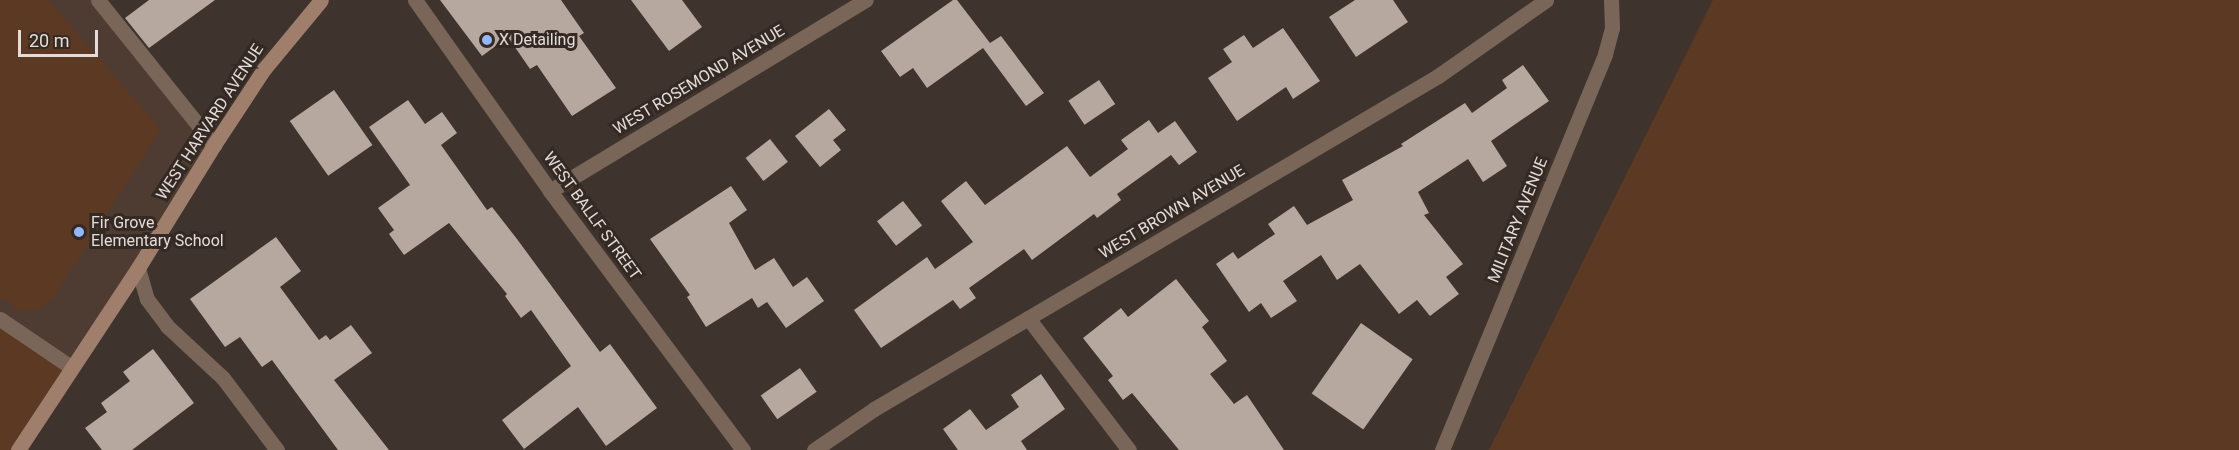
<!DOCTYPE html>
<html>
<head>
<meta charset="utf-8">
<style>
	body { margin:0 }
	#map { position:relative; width:2239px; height:450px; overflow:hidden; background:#3f342d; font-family:Roboto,sans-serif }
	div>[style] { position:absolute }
	.built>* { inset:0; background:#4e3c32 }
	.green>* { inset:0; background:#5c3923 }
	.building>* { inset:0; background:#b6a79f; transform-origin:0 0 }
	.minor>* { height:15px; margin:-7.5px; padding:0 7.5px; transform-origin:7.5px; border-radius:7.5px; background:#7a6659 }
	.tertiary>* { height:15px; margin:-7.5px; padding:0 7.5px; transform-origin:7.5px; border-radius:7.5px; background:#7a6659 }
	.secondary>* { height:15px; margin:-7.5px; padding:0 7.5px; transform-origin:7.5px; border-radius:7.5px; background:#9f7f6c }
	.dots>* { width:16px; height:16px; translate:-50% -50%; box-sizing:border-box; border:3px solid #352a23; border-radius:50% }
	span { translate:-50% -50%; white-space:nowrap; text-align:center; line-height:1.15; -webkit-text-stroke:6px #352a23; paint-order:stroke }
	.poi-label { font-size:16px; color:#e4dcd8 }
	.left { translate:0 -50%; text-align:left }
	.street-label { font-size:16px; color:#e4dcd8 }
	.scale { position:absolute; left:18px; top:30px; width:80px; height:27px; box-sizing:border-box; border:3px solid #e4dcd8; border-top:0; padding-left:8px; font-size:18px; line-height:21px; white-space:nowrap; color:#e4dcd8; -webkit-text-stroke:4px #352a23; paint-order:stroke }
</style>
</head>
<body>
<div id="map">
	<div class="built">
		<div style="clip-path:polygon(0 0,98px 0,214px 145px,71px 367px,0 318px)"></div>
	</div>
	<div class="green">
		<div style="clip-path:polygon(0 0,48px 0,161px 129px,54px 297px,39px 310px,20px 311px,0 297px)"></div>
		<div style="clip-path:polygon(1713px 0,2239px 0,2239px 450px,1489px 450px)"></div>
		<div style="clip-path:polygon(0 318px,71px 367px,18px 450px,0 450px)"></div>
	</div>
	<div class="building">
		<div style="clip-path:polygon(149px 0,215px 0,149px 48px,125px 18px)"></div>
		<div style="clip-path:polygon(440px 0,561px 0,584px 33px,579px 36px,616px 88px,572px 116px,537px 65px,530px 69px,508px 37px,482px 56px)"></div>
		<div style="clip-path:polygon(631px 0,682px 0,702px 27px,669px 51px)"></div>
		<div style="clip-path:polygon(953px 0,957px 0,990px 43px,1001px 36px,1044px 93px,1026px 106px,983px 48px,927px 88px,913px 68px,900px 77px,881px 51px)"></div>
		<div style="clip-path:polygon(1355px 0,1393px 0,1408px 22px,1356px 57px,1329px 17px)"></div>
		<div style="clip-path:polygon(1283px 28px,1320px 81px,1293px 99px,1286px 87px,1237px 121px,1208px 78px,1232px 62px,1223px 49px,1244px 35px,1253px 48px)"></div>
		<div style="clip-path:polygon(1523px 65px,1549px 101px,1491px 141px,1507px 166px,1483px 182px,1468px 159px,1418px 192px,1429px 213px,1424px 215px,1463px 264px,1446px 277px,1459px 294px,1430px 316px,1417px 300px,1399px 314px,1360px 264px,1337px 280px,1321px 255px,1283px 281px,1297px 301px,1271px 318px,1261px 303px,1249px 312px,1216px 264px,1233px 252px,1238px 259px,1275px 234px,1268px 224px,1294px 206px,1307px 225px,1353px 200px,1342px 180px,1403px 146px,1401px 144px,1465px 103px,1472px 113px,1507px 88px,1502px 80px)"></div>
		<div style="left:1099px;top:80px;width:29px;height:37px;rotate:56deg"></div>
		<div style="left:334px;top:90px;width:67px;height:54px;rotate:55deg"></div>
		<div style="clip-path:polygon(408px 100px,425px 124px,442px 112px,457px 133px,441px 145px,487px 210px,492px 207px,517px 239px,600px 352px,610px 344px,657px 408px,606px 446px,578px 407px,524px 449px,502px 420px,571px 366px,531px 310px,521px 318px,505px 296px,507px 294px,449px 223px,404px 255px,389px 234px,394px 230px,378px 208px,410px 185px,369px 127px)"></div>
		<div style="clip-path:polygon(829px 109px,846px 130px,833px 140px,841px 150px,820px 167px,795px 136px)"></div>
		<div style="clip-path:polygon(1149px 120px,1158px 133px,1175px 121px,1197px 152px,1179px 165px,1171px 155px,1117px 194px,1121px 200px,1097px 218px,1094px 214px,1032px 260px,1024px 249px,969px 288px,976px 298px,960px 309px,953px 300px,881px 348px,854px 310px,927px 257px,935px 269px,973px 242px,941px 201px,966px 181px,985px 205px,1067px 146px,1090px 177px,1128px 149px,1121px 140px)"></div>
		<div style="left:770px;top:139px;width:29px;height:31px;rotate:52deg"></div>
		<div style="clip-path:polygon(731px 186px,747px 210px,729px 223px,755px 270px,774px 258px,793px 287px,807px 277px,824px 301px,786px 328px,767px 302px,758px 308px,752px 298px,706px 327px,687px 297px,690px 295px,650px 239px)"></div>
		<div style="left:903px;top:201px;width:31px;height:33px;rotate:52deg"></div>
		<div style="clip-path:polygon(276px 237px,301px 271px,280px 287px,319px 340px,326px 335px,330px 340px,351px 325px,372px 353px,334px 380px,389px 450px,338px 450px,272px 360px,262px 367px,240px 337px,225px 347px,190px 299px)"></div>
		<div style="clip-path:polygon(1176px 279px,1209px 321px,1202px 327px,1227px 361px,1210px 374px,1234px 404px,1247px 395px,1284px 450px,1179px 450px,1132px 393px,1123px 400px,1108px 380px,1113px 376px,1083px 338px,1121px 308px,1128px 317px)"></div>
		<div style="left:1361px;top:323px;width:63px;height:86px;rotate:35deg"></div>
		<div style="clip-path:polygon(153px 349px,194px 403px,132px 450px,102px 450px,85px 428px,107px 412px,101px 403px,130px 381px,123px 372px)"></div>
		<div style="left:800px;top:368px;width:29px;height:48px;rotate:55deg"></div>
		<div style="clip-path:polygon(1041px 374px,1065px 409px,1021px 441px,1027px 450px,958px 450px,943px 429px,970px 409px,986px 430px,1019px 407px,1011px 395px)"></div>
	</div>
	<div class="minor">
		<div style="left:98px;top:0;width:186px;rotate:51.3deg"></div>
		<div style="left:415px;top:0;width:234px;rotate:54.7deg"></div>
		<div style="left:550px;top:191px;width:323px;rotate:53.3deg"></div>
		<div style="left:550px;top:191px;width:369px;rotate:-31.2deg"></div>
		<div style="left:138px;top:268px;width:32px;rotate:74deg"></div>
		<div style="left:147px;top:299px;width:34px;rotate:53deg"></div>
		<div style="left:167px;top:326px;width:76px;rotate:42.9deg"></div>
		<div style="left:223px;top:378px;width:90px;rotate:53.1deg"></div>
		<div style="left:1028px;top:318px;width:166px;rotate:52.6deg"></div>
		<div style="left:814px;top:450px;width:73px;rotate:-34.3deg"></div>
		<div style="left:874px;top:409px;width:655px;rotate:-30.56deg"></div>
		<div style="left:1438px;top:76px;width:132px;rotate:-35.1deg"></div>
		<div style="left:1442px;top:450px;width:428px;rotate:-67.6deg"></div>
		<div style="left:1605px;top:54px;width:27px;rotate:-75deg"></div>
		<div style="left:1612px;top:28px;width:28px;rotate:-92deg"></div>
	</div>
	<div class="tertiary">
		<div style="left:0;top:319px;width:86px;rotate:34.1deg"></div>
	</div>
	<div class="secondary">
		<div style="left:18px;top:450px;width:218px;rotate:-56.6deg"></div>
		<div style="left:138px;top:268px;width:145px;rotate:-58.3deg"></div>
		<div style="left:214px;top:145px;width:91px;rotate:-56.7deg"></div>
		<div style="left:264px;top:69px;width:89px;rotate:-50.4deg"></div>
	</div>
	<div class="dots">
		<div style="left:487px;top:40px;background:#93b7fd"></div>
		<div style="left:79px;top:232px;background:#93b7fd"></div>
	</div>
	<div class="poi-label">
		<span class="left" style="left:499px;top:40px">X Detailing</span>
		<span class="left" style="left:91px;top:232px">Fir Grove<br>Elementary School</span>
	</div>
	<div class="street-label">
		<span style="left:699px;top:80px;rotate:-31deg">WEST ROSEMOND AVENUE</span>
		<span style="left:210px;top:122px;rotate:-57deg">WEST HARVARD AVENUE</span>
		<span style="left:1172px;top:212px;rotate:-31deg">WEST BROWN AVENUE</span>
		<span style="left:592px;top:216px;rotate:54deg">WEST BALLF STREET</span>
		<span style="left:1518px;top:220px;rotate:-68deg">MILITARY AVENUE</span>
	</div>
	<div class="scale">20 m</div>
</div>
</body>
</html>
